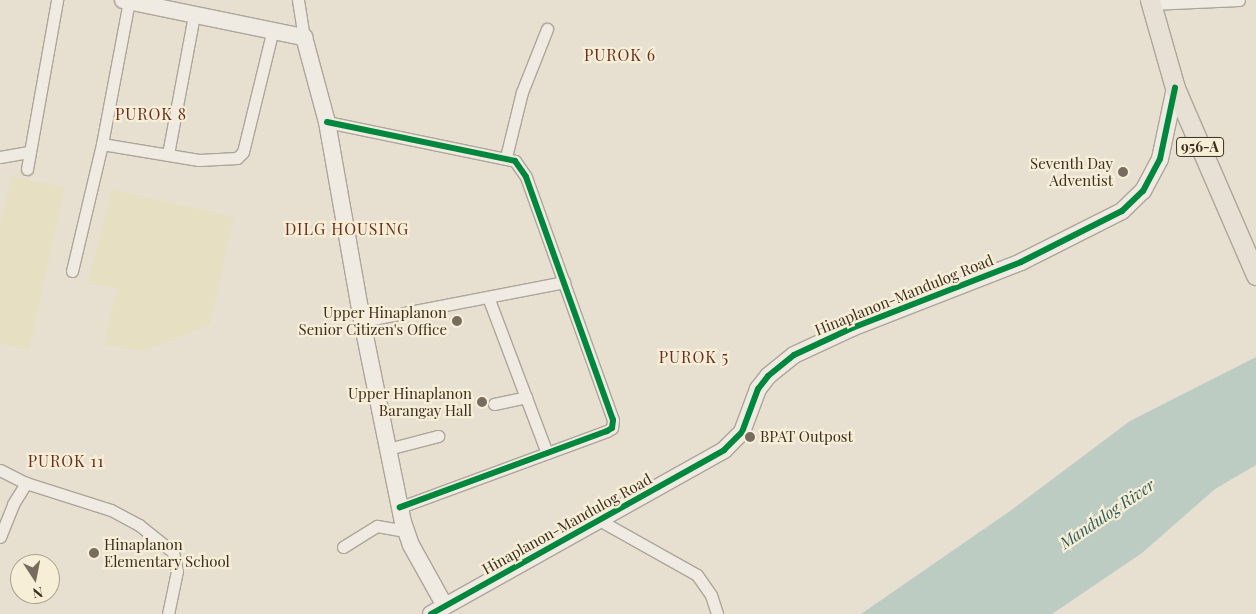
<!DOCTYPE html>
<html>
<head>
<meta charset="utf-8">
<style>
	body { margin:0 }
	#map { position:relative; width:1256px; height:614px; overflow:hidden; background:#e7e0d1; font-family:"Playfair Display",serif }
	div>[style] { position:absolute }
	.farmland>* { inset:0; background:#e6dfc2 }
	.water>* { inset:0; background:#bcccc2 }
	.roads { filter:drop-shadow(1px 0 #ada599) drop-shadow(-1px 0 #ada599) drop-shadow(0 1px #ada599) drop-shadow(0 -1px #ada599) }
	.street>* { height:11px; margin:-5.5px; padding:0 5.5px; transform-origin:5.5px; border-radius:5.5px; background:#efebe3 }
	.secondary>* { height:16px; margin:-8px; padding:0 8px; transform-origin:8px; border-radius:8px; background:#efebe3 }
	.primary>* { height:19px; margin:-9.5px; padding:0 9.5px; transform-origin:9.5px; border-radius:9.5px; background:#e6e1d4 }
	.cycleway>* { height:6px; margin:-3px; padding:0 3px; transform-origin:3px; border-radius:3px; background:#00873e }
	.dots>* { width:14px; height:14px; translate:-50% -50%; box-sizing:border-box; border:2px solid #f7eed8; border-radius:50% }
	span { translate:-50% -50%; white-space:nowrap; text-align:center; line-height:1.15; -webkit-text-stroke:4.5px #f7eed8; paint-order:stroke }
	.shield-label span { padding:1px 4px; background:#f7eed8; border:1px solid; border-radius:4px; -webkit-text-stroke-width:0 }
	.shield-label { font-size:14px; color:#3d2e20; font-weight:700 }
	.poi-label { font-size:15px; color:#3d2e20 }
	.right { translate:-100% -50%; text-align:right }
	.left { translate:0 -50%; text-align:left }
	.street-label { font-size:15px; color:#3d2e20 }
	.neighbourhood-label { font-size:16px; color:#6b2e1e; letter-spacing:1px }
	.water-label { font-size:16px; color:#2f5d5a; font-style:italic }
	.north { position:absolute; left:10px; top:554px; width:50px; height:50px; box-sizing:border-box; background:#f7eed8; border:1px solid #ada18e; border-radius:50%; rotate:169deg; font-size:14px; font-weight:700; line-height:20px; text-align:center; color:#3d2e20 }
	.north::after { content:''; display:block; margin:auto; width:18px; height:22px; background:#786c5e; clip-path:polygon(50% 0,100% 100%,50% 72%,0 100%) }
</style>
</head>
<body>
<div id="map">
	<div class="farmland">
		<div style="clip-path:polygon(11px 176px,65px 187px,29px 350px,0 344px,0 227px)"></div>
		<div style="clip-path:polygon(112px 190px,234px 217px,210px 325px,143px 351px,104px 345px,117px 288px,87px 283px)"></div>
	</div>
	<div class="water">
		<div style="clip-path:polygon(1256px 357px,1256px 465px,1215px 489px,1142px 553px,1052px 614px,861px 614px,1010px 511px,1130px 421px)"></div>
	</div>
	<div class="roads">
		<div class="street">
			<div style="left:298px;top:0;width:37px;rotate:81deg"></div>
			<div style="left:1151px;top:4px;width:88px;rotate:-2.6deg"></div>
			<div style="left:327px;top:122px;width:192px;rotate:11.7deg"></div>
			<div style="left:515px;top:161px;width:19px;rotate:55deg"></div>
			<div style="left:526px;top:177px;width:258px;rotate:70.3deg"></div>
			<div style="left:613px;top:420px;width:8px;rotate:97deg"></div>
			<div style="left:612px;top:428px;width:6px;rotate:149deg"></div>
			<div style="left:607px;top:431px;width:221px;rotate:159.8deg"></div>
			<div style="left:102px;top:144px;width:98px;rotate:9.4deg"></div>
			<div style="left:199px;top:160px;width:38px;rotate:-3deg"></div>
			<div style="left:237px;top:158px;width:8px;rotate:-45deg"></div>
			<div style="left:243px;top:152px;width:127px;rotate:-76.3deg"></div>
			<div style="left:168px;top:154px;width:141px;rotate:-79.4deg"></div>
			<div style="left:0;top:157px;width:29px;rotate:-10deg"></div>
			<div style="left:506px;top:157px;width:67px;rotate:-76.2deg"></div>
			<div style="left:522px;top:92px;width:68px;rotate:-68.4deg"></div>
			<div style="left:27px;top:169px;width:172px;rotate:-79.9deg"></div>
			<div style="left:72px;top:271px;width:130px;rotate:-76.7deg"></div>
			<div style="left:102px;top:144px;width:146px;rotate:-79.3deg"></div>
			<div style="left:488px;top:297px;width:167px;rotate:69.3deg"></div>
			<div style="left:362px;top:321px;width:206px;rotate:-10.9deg"></div>
			<div style="left:494px;top:404px;width:33px;rotate:-12deg"></div>
			<div style="left:388px;top:449px;width:52px;rotate:-14.6deg"></div>
			<div style="left:0;top:470px;width:29px;rotate:27deg"></div>
			<div style="left:599px;top:520px;width:112px;rotate:29.3deg"></div>
			<div style="left:697px;top:575px;width:24px;rotate:55deg"></div>
			<div style="left:711px;top:595px;width:20px;rotate:72deg"></div>
			<div style="left:0;top:537px;width:35px;rotate:-68deg"></div>
			<div style="left:13px;top:504px;width:25px;rotate:-58deg"></div>
			<div style="left:26px;top:483px;width:89px;rotate:17.6deg"></div>
			<div style="left:111px;top:510px;width:32px;rotate:28deg"></div>
			<div style="left:139px;top:525px;width:43px;rotate:38.5deg"></div>
			<div style="left:173px;top:552px;width:19px;rotate:78deg"></div>
			<div style="left:177px;top:571px;width:44px;rotate:101.8deg"></div>
			<div style="left:343px;top:547px;width:40px;rotate:-32deg"></div>
			<div style="left:377px;top:526px;width:29px;rotate:10deg"></div>
		</div>
		<div class="secondary">
			<div style="left:123px;top:0;width:185px;rotate:11.6deg"></div>
			<div style="left:304px;top:37px;width:88px;rotate:74.9deg"></div>
			<div style="left:327px;top:122px;width:202px;rotate:80deg"></div>
			<div style="left:362px;top:321px;width:205px;rotate:78.5deg"></div>
			<div style="left:403px;top:522px;width:24px;rotate:71deg"></div>
			<div style="left:411px;top:545px;width:70px;rotate:60.9deg"></div>
			<div style="left:431px;top:614px;width:336px;rotate:-29.2deg"></div>
			<div style="left:724px;top:450px;width:25px;rotate:-45deg"></div>
			<div style="left:742px;top:432px;width:46px;rotate:-69.6deg"></div>
			<div style="left:758px;top:389px;width:16px;rotate:-52deg"></div>
			<div style="left:768px;top:376px;width:33px;rotate:-39deg"></div>
			<div style="left:794px;top:355px;width:64px;rotate:-25deg"></div>
			<div style="left:852px;top:328px;width:181px;rotate:-21.3deg"></div>
			<div style="left:1021px;top:262px;width:113px;rotate:-26.8deg"></div>
			<div style="left:1122px;top:211px;width:29px;rotate:-44deg"></div>
			<div style="left:1143px;top:191px;width:36px;rotate:-62deg"></div>
			<div style="left:1160px;top:159px;width:73px;rotate:-78.1deg"></div>
		</div>
		<div class="primary">
			<div style="left:1150px;top:0;width:91px;rotate:74.1deg"></div>
			<div style="left:1175px;top:88px;width:204px;rotate:66.6deg"></div>
		</div>
	</div>
	<div class="cycleway">
		<div style="left:327px;top:122px;width:192px;rotate:11.7deg"></div>
		<div style="left:515px;top:161px;width:19px;rotate:55deg"></div>
		<div style="left:526px;top:177px;width:258px;rotate:70.3deg"></div>
		<div style="left:613px;top:420px;width:8px;rotate:97deg"></div>
		<div style="left:612px;top:428px;width:6px;rotate:149deg"></div>
		<div style="left:607px;top:431px;width:221px;rotate:159.8deg"></div>
		<div style="left:431px;top:614px;width:336px;rotate:-29.2deg"></div>
		<div style="left:724px;top:450px;width:25px;rotate:-45deg"></div>
		<div style="left:742px;top:432px;width:46px;rotate:-69.6deg"></div>
		<div style="left:758px;top:389px;width:16px;rotate:-52deg"></div>
		<div style="left:768px;top:376px;width:33px;rotate:-39deg"></div>
		<div style="left:794px;top:355px;width:64px;rotate:-25deg"></div>
		<div style="left:852px;top:328px;width:181px;rotate:-21.3deg"></div>
		<div style="left:1021px;top:262px;width:113px;rotate:-26.8deg"></div>
		<div style="left:1122px;top:211px;width:29px;rotate:-44deg"></div>
		<div style="left:1143px;top:191px;width:36px;rotate:-62deg"></div>
		<div style="left:1160px;top:159px;width:73px;rotate:-78.1deg"></div>
	</div>
	<div class="dots">
		<div style="left:1123px;top:172px;background:#786c5e"></div>
		<div style="left:457px;top:321px;background:#786c5e"></div>
		<div style="left:482px;top:402px;background:#786c5e"></div>
		<div style="left:750px;top:437px;background:#786c5e"></div>
		<div style="left:94px;top:553px;background:#786c5e"></div>
	</div>
	<div class="shield-label">
		<span style="left:1200px;top:147px">956-A</span>
	</div>
	<div class="poi-label">
		<span class="right" style="left:1113px;top:172px">Seventh Day<br>Adventist</span>
		<span class="right" style="left:447px;top:321px">Upper Hinaplanon<br>Senior Citizen's Office</span>
		<span class="right" style="left:472px;top:402px">Upper Hinaplanon<br>Barangay Hall</span>
		<span class="left" style="left:760px;top:437px">BPAT Outpost</span>
		<span class="left" style="left:104px;top:553px">Hinaplanon<br>Elementary School</span>
	</div>
	<div class="street-label">
		<span style="left:904px;top:295px;rotate:-22deg">Hinaplanon-Mandulog Road</span>
		<span style="left:567px;top:524px;rotate:-29deg">Hinaplanon-Mandulog Road</span>
	</div>
	<div class="neighbourhood-label">
		<span style="left:620px;top:55px">PUROK 6</span>
		<span style="left:151px;top:114px">PUROK 8</span>
		<span style="left:347px;top:229px">DILG HOUSING</span>
		<span style="left:694px;top:357px">PUROK 5</span>
		<span style="left:66px;top:461px">PUROK 11</span>
	</div>
	<div class="water-label">
		<span style="left:1107px;top:514px;rotate:-34deg">Mandulog River</span>
	</div>
	<div class="north">N</div>
</div>
</body>
</html>
